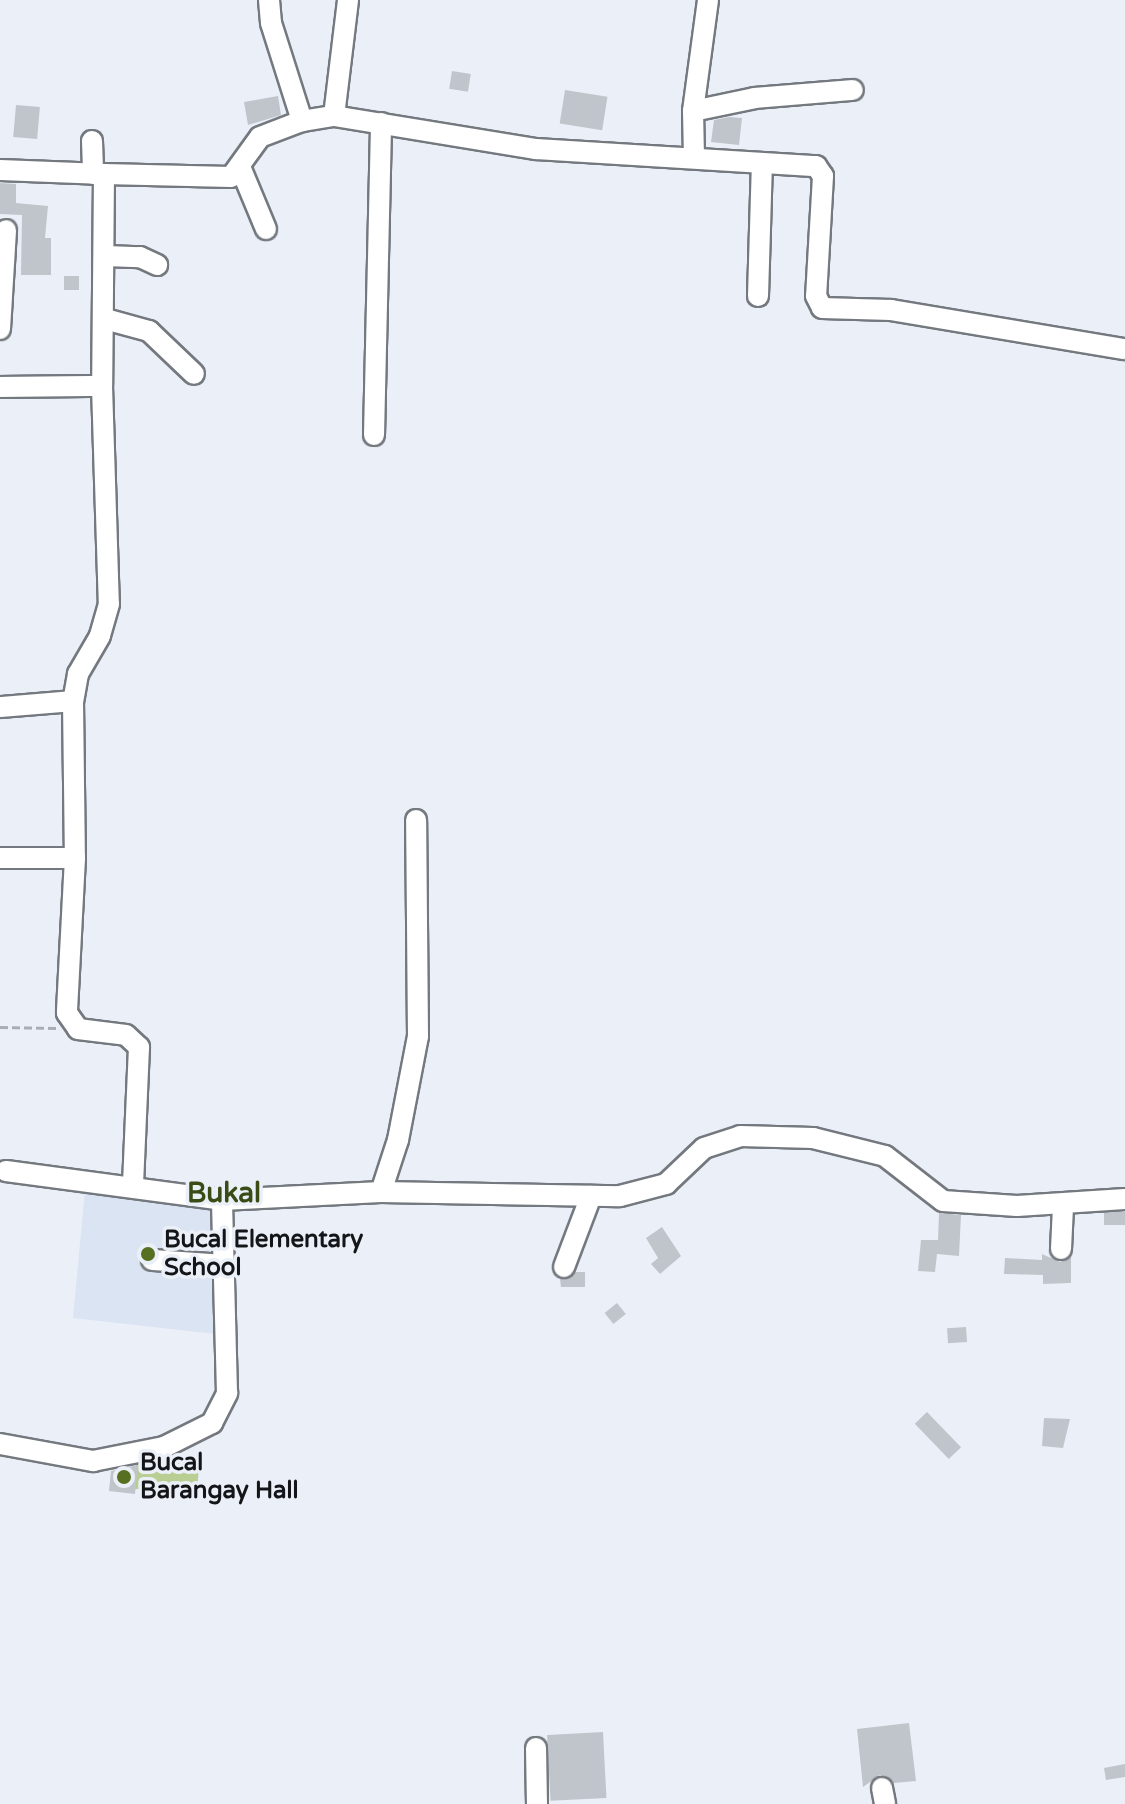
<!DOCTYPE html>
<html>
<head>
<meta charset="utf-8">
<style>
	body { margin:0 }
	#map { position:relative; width:1125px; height:1804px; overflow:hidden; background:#ebf0f8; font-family:"Varela Round",sans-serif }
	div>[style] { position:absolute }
	.built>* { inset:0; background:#dbe4f2 }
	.green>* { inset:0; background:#b8ce93; transform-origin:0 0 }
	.building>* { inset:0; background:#c0c5cc; transform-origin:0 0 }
	.path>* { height:3px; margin-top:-1.5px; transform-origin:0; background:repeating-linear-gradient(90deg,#aaaeb4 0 8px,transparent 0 12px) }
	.roads { filter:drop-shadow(2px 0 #74797f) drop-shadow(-2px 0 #74797f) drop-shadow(0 2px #74797f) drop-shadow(0 -2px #74797f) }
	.minor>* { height:20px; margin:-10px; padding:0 10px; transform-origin:10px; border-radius:10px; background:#fff }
	.dots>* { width:22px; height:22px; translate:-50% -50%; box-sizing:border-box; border:4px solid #ebf0f8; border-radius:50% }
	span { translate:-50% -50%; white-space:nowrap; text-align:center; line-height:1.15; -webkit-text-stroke:7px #ebf0f8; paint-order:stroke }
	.poi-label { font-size:24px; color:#141518; font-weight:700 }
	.left { translate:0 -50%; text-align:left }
	.quarter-label { font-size:28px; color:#3a4b15; font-weight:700 }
</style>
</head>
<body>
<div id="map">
	<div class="built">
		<div style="clip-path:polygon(85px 1189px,217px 1191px,215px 1334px,73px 1318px)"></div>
	</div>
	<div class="green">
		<div style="left:137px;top:1453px;width:63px;height:36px;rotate:5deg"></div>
	</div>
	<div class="building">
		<div style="left:452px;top:71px;width:19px;height:18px;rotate:9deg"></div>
		<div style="left:565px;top:90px;width:43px;height:34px;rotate:9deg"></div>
		<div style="clip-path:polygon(278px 96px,281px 115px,248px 125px,244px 102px)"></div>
		<div style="left:16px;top:105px;width:24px;height:32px;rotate:5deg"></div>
		<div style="clip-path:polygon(729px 117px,742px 118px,739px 145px,711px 142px,714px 120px)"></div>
		<div style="clip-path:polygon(0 183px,16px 184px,16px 203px,48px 206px,45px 238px,51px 238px,51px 275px,21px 275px,22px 215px,0 214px)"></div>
		<div style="left:79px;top:276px;width:14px;height:15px;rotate:90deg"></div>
		<div style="left:1125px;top:1212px;width:13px;height:21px;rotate:90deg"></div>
		<div style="clip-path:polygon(939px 1213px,961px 1215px,959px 1256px,937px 1254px,935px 1272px,918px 1271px,921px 1240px,938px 1240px)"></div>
		<div style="clip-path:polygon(662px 1227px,681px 1256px,660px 1274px,651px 1264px,658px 1258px,646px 1238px)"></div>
		<div style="clip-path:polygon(1042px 1254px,1060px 1262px,1071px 1257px,1071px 1283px,1043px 1284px,1043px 1275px,1004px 1274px,1005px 1258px,1042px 1260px)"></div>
		<div style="clip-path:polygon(576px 1272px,585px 1272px,585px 1287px,561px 1287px,560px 1279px)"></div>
		<div style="left:617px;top:1303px;width:14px;height:16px;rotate:51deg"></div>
		<div style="left:966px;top:1327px;width:15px;height:19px;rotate:86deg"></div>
		<div style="left:927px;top:1412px;width:49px;height:17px;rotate:46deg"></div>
		<div style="clip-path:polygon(1044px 1418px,1070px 1419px,1063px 1448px,1042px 1446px)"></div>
		<div style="clip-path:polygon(138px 1465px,135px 1494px,109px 1491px,111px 1471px)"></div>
		<div style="clip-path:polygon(909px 1723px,916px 1781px,894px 1783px,880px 1775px,863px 1787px,857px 1729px)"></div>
		<div style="left:603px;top:1732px;width:66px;height:56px;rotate:87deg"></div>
		<div style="clip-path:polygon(1125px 1764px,1125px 1777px,1106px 1780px,1104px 1768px)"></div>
	</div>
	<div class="path">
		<div style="left:0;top:1027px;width:56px;rotate:1deg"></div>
	</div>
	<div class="roads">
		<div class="minor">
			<div style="left:269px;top:0;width:23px;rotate:85deg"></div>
			<div style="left:271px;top:23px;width:103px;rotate:72.4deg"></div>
			<div style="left:693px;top:111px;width:112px;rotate:-82.3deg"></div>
			<div style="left:334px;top:116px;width:117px;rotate:-83.1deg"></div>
			<div style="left:92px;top:141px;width:33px;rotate:88deg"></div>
			<div style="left:694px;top:158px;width:47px;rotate:-91.2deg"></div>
			<div style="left:693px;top:111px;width:63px;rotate:-11.8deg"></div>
			<div style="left:755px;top:98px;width:98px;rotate:-4.7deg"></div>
			<div style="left:241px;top:169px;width:65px;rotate:67.4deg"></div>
			<div style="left:0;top:170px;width:104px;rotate:2.2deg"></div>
			<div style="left:104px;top:174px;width:212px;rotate:90.5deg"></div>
			<div style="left:102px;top:386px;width:218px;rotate:88.2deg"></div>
			<div style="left:109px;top:604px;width:33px;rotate:106deg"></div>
			<div style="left:100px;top:636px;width:44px;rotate:120.1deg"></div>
			<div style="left:78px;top:674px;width:27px;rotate:100deg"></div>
			<div style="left:73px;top:701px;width:157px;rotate:89.3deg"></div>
			<div style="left:75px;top:858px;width:155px;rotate:93deg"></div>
			<div style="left:67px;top:1013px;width:19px;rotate:55deg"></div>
			<div style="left:78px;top:1029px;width:48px;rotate:7.1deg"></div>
			<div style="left:126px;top:1035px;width:18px;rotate:43deg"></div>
			<div style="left:139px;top:1047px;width:139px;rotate:92.5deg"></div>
			<div style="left:104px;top:174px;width:127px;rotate:1.4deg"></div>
			<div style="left:231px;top:177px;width:49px;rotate:-54.1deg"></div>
			<div style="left:260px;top:137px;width:45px;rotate:-20.9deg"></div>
			<div style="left:302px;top:121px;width:32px;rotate:-9deg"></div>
			<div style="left:334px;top:116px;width:205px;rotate:9.3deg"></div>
			<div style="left:536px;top:149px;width:281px;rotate:3.5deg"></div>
			<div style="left:816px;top:166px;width:12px;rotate:55deg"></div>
			<div style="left:823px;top:176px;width:120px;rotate:93.3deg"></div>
			<div style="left:816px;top:296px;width:13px;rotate:63deg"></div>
			<div style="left:822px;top:308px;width:69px;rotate:1.7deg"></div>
			<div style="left:891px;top:310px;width:237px;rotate:9.5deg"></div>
			<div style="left:105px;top:256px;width:35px;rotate:2deg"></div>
			<div style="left:140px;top:257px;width:19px;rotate:25deg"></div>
			<div style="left:758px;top:296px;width:133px;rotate:-88.3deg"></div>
			<div style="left:105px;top:319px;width:46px;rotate:15.3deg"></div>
			<div style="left:149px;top:331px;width:62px;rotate:43.7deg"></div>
			<div style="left:0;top:329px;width:99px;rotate:-86.5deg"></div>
			<div style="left:0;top:387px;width:102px;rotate:-0.6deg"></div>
			<div style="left:374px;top:435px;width:312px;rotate:-88.7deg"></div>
			<div style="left:0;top:707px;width:73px;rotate:-4.7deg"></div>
			<div style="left:0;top:858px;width:75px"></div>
			<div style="left:6px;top:1171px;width:218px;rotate:7.6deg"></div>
			<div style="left:222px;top:1200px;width:159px;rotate:-2.9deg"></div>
			<div style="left:381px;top:1192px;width:239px;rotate:1deg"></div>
			<div style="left:620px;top:1196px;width:48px;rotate:-14.6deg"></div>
			<div style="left:666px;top:1184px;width:52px;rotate:-43.5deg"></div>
			<div style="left:704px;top:1148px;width:38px;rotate:-18deg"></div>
			<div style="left:740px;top:1136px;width:73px;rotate:1.6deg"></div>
			<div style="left:813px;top:1138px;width:74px;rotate:14deg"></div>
			<div style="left:885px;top:1156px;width:73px;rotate:37.8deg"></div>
			<div style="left:943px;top:1201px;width:74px;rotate:3.9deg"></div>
			<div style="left:1017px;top:1206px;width:108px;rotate:-3.7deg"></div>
			<div style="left:381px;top:1192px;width:55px;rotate:-71.9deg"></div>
			<div style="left:398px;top:1140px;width:106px;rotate:-79.1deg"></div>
			<div style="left:418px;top:1036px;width:216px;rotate:-90.5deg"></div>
			<div style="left:1061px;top:1249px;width:43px;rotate:-87.3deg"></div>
			<div style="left:152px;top:1260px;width:73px;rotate:3.9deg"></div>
			<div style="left:564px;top:1267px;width:76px;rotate:-69.2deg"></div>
			<div style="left:0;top:1444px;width:95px;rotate:10.4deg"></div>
			<div style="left:93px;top:1461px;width:72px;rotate:-11.2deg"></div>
			<div style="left:164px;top:1447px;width:54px;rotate:-26.6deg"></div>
			<div style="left:212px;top:1423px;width:34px;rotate:-63deg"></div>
			<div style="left:227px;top:1393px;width:193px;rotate:-91.5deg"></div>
			<div style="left:536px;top:1748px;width:56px;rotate:89deg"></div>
			<div style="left:882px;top:1788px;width:16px;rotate:79deg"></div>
		</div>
	</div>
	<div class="dots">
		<div style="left:148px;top:1254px;background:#576f20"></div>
		<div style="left:124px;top:1477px;background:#576f20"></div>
	</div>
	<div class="poi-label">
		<span class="left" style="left:164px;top:1254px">Bucal Elementary<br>School</span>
		<span class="left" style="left:140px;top:1477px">Bucal<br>Barangay Hall</span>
	</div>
	<div class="quarter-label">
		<span style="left:224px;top:1193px">Bukal</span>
	</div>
</div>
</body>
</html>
